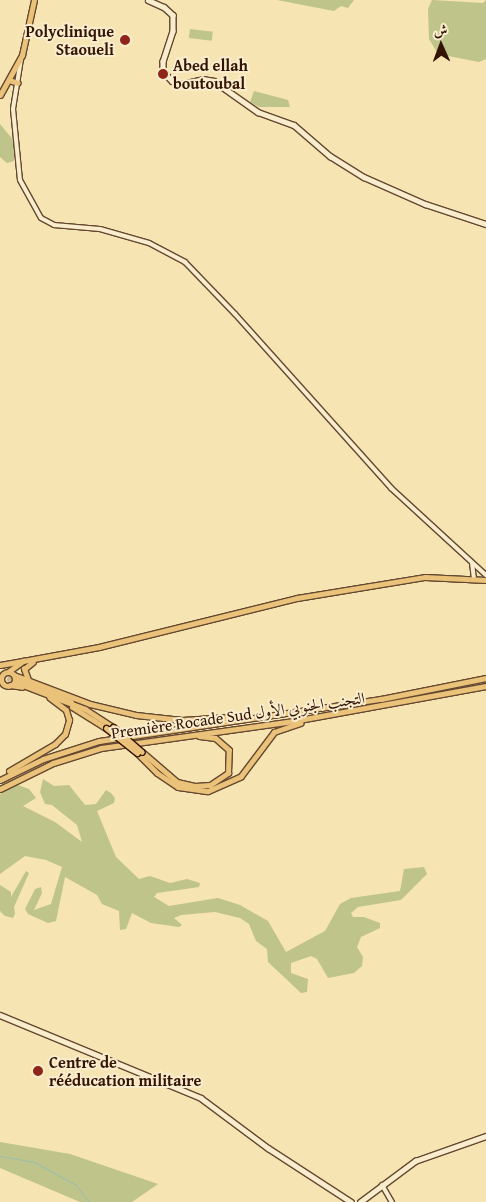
<!DOCTYPE html>
<html>
<head>
<meta charset="utf-8">
<style>
	body { margin:0 }
	#map { position:relative; width:486px; height:1202px; overflow:hidden; background:#f6e4b2; font-family:"Gentium Book Plus",Amiri,serif }
	div>[style] { position:absolute }
	.green>* { inset:0; background:#bec48a; transform-origin:0 0 }
	.stream>* { height:1px; margin:-0.5px; padding:0 0.5px; transform-origin:0.5px; border-radius:0.5px; background:#9dbeae }
	.trunk-tunnel>* { height:5px; margin-top:-2.5px; transform-origin:0; background:repeating-linear-gradient(90deg,#cfba8f 0 5px,transparent 0 7.5px) }
	.roads { filter:drop-shadow(1px 0 #644830) drop-shadow(-1px 0 #644830) drop-shadow(0 1px #644830) drop-shadow(0 -1px #644830) }
	.tertiary>* { height:4px; margin:-2px; padding:0 2px; transform-origin:2px; border-radius:2px; background:#f9edcd }
	.secondary>* { height:4.5px; margin:-2.25px; padding:0 2.25px; transform-origin:2.25px; border-radius:2.25px; background:#f9edcd }
	.primary>* { height:4.5px; margin:-2.25px; padding:0 2.25px; transform-origin:2.25px; border-radius:2.25px; background:#ebc279 }
	.trunk>* { height:5px; margin:-2.5px; padding:0 2.5px; transform-origin:2.5px; border-radius:2.5px; background:#ebc279 }
	.trunk>.ring { margin:-2.5px; padding:0; box-sizing:content-box; background:none; border:5px solid #ebc279; border-radius:50% }
	.motorway>* { height:5px; margin:-2.5px; padding:0 2.5px; transform-origin:2.5px; border-radius:2.5px; background:#ebc279 }
	.bridges { filter:drop-shadow(1px 0 #331404) drop-shadow(-1px 0 #331404) drop-shadow(0 1px #331404) drop-shadow(0 -1px #331404) }
	.motorway-bridge>* { height:5px; margin:-2.5px; padding:0 2.5px; transform-origin:2.5px; border-radius:2.5px; background:#ebc279 }
	.dots>* { width:14px; height:14px; translate:-50% -50%; box-sizing:border-box; border:2px solid #f9edcd; border-radius:50% }
	span { translate:-50% -50%; white-space:nowrap; text-align:center; line-height:1.15; -webkit-text-stroke:4px #f9edcd; paint-order:stroke }
	.poi-label { font-size:16px; color:#331404; font-weight:700 }
	.right { translate:-100% -50%; text-align:right }
	.left { translate:0 -50%; text-align:left }
	.street-label { font-size:16px; color:#331404 }
	.north { position:absolute; left:416px; top:20px; width:50px; height:50px; -webkit-text-stroke:4px #f9edcd; paint-order:stroke; rotate:358deg; font-size:14px; font-weight:700; line-height:20px; text-align:center; color:#331404 }
	.north::after { content:''; display:block; margin:auto; width:18px; height:22px; background:#331404; clip-path:polygon(50% 0,100% 100%,50% 72%,0 100%) }
</style>
</head>
<body>
<div id="map">
	<div class="green">
		<div style="clip-path:polygon(277px 0,354px 0,348px 8px,341px 6px,334px 11px)"></div>
		<div style="clip-path:polygon(432px 0,483px 3px,486px 0,486px 59px,479px 62px,438px 54px,429px 39px,428px 9px)"></div>
		<div style="left:190px;top:29px;width:23px;height:9px;rotate:7deg"></div>
		<div style="clip-path:polygon(254px 91px,288px 100px,290px 107px,259px 107px,250px 102px)"></div>
		<div style="clip-path:polygon(0 124px,14px 141px,14px 161px,7px 163px,0 157px)"></div>
		<div style="clip-path:polygon(43px 779px,54px 786px,69px 785px,85px 805px,96px 804px,106px 790px,111px 793px,115px 798px,114px 803px,97px 811px,116px 857px,139px 879px,150px 876px,170px 883px,187px 879px,200px 883px,199px 887px,157px 893px,154px 897px,169px 906px,218px 898px,240px 905px,268px 921px,286px 952px,325px 931px,340px 904px,351px 898px,400px 891px,404px 869px,424px 867px,427px 874px,401px 900px,358px 907px,351px 913px,353px 917px,364px 917px,380px 923px,380px 928px,361px 937px,357px 947px,363px 957px,362px 966px,354px 973px,328px 978px,317px 959px,311px 956px,291px 963px,291px 973px,308px 979px,307px 992px,301px 993px,268px 962px,267px 949px,256px 941px,249px 924px,240px 918px,215px 912px,181px 915px,174px 918px,182px 925px,179px 927px,151px 923px,132px 913px,126px 929px,120px 930px,119px 911px,102px 904px,97px 895px,65px 877px,56px 921px,48px 923px,28px 914px,25px 909px,35px 889px,41px 887px,42px 893px,34px 910px,51px 904px,62px 867px,46px 860px,25px 856px,0 874px,0 794px,15px 784px,29px 789px,36px 798px,23px 806px,55px 822px,82px 842px,77px 825px,52px 805px,45px 804px,40px 792px)"></div>
		<div style="clip-path:polygon(26px 871px,29px 873px,14px 907px,15px 914px,13px 918px,5px 916px,0 911px,0 885px,11px 892px,11px 897px)"></div>
		<div style="clip-path:polygon(0 1142px,70px 1154px,158px 1184px,132px 1202px,80px 1202px,0 1168px)"></div>
	</div>
	<div class="stream">
		<div style="left:0;top:1156px;width:35px;rotate:10deg"></div>
		<div style="left:34px;top:1162px;width:48px;rotate:28.7deg"></div>
		<div style="left:76px;top:1185px;width:21px;rotate:53deg"></div>
	</div>
	<div class="trunk-tunnel">
		<div style="left:0;top:676px;width:19px;rotate:16deg"></div>
	</div>
	<div class="roads">
		<div class="tertiary">
			<div style="left:21px;top:59px;width:51px;rotate:99.1deg"></div>
			<div style="left:13px;top:109px;width:71px;rotate:84.4deg"></div>
			<div style="left:20px;top:180px;width:43px;rotate:61.1deg"></div>
			<div style="left:41px;top:218px;width:15px;rotate:28deg"></div>
			<div style="left:54px;top:225px;width:46px;rotate:5deg"></div>
			<div style="left:100px;top:229px;width:51px;rotate:15.9deg"></div>
			<div style="left:149px;top:243px;width:41px;rotate:27.8deg"></div>
			<div style="left:185px;top:262px;width:72px;rotate:46.1deg"></div>
			<div style="left:235px;top:314px;width:234px;rotate:48.1deg"></div>
			<div style="left:391px;top:488px;width:129px;rotate:42.5deg"></div>
			<div style="left:472px;top:563px;width:16px;rotate:83deg"></div>
			<div style="left:382px;top:1185px;width:20px;rotate:60deg"></div>
		</div>
		<div class="secondary">
			<div style="left:148px;top:0;width:17px;rotate:24deg"></div>
			<div style="left:164px;top:7px;width:12px;rotate:42deg"></div>
			<div style="left:173px;top:15px;width:16px;rotate:90deg"></div>
			<div style="left:173px;top:31px;width:32px;rotate:108deg"></div>
			<div style="left:163px;top:61px;width:10px;rotate:90deg"></div>
			<div style="left:163px;top:71px;width:13px;rotate:48deg"></div>
			<div style="left:172px;top:81px;width:10px;rotate:17deg"></div>
			<div style="left:182px;top:84px;width:22px;rotate:-13deg"></div>
			<div style="left:203px;top:79px;width:11px;rotate:10deg"></div>
			<div style="left:214px;top:81px;width:54px;rotate:35.2deg"></div>
			<div style="left:258px;top:112px;width:38px;rotate:20deg"></div>
			<div style="left:294px;top:125px;width:48px;rotate:40.7deg"></div>
			<div style="left:330px;top:156px;width:40px;rotate:32deg"></div>
			<div style="left:364px;top:177px;width:67px;rotate:23.9deg"></div>
			<div style="left:425px;top:204px;width:64px;rotate:18.2deg"></div>
			<div style="left:0;top:1015px;width:217px;rotate:22.4deg"></div>
			<div style="left:201px;top:1098px;width:84px;rotate:36.7deg"></div>
			<div style="left:268px;top:1148px;width:99px;rotate:33deg"></div>
			<div style="left:360px;top:1202px;width:69px;rotate:-36.7deg"></div>
			<div style="left:415px;top:1161px;width:75px;rotate:-19.4deg"></div>
		</div>
		<div class="primary">
			<div style="left:8px;top:672px;width:19px;rotate:-36deg"></div>
			<div style="left:23px;top:661px;width:77px;rotate:-10.4deg"></div>
			<div style="left:99px;top:647px;width:204px;rotate:-13.9deg"></div>
			<div style="left:297px;top:598px;width:130px;rotate:-9.3deg"></div>
			<div style="left:425px;top:577px;width:61px;rotate:2.8deg"></div>
			<div style="left:28px;top:680px;width:12px;rotate:-110deg"></div>
			<div style="left:24px;top:669px;width:11px;rotate:-38deg"></div>
		</div>
		<div class="trunk">
			<div style="left:9px;top:80px;width:9px;rotate:18deg"></div>
			<div style="left:0;top:95px;width:46px;rotate:-61.2deg"></div>
			<div style="left:22px;top:55px;width:56px;rotate:-77.7deg"></div>
			<div style="left:0;top:665px;width:23px;rotate:-10deg"></div>
			<div class="ring" style="left:1px;top:672px;width:9px;height:9px"></div>
			<div style="left:21px;top:681px;width:54px;rotate:22.8deg"></div>
		</div>
		<div class="motorway">
			<div style="left:14px;top:675px;width:81px;rotate:20.9deg"></div>
			<div style="left:90px;top:704px;width:47px;rotate:13.4deg"></div>
			<div style="left:136px;top:715px;width:46px;rotate:6.2deg"></div>
			<div style="left:182px;top:720px;width:48px;rotate:-3.6deg"></div>
			<div style="left:15px;top:678px;width:8px;rotate:50deg"></div>
			<div style="left:20px;top:684px;width:70px;rotate:21deg"></div>
			<div style="left:85px;top:709px;width:33px;rotate:33deg"></div>
			<div style="left:10px;top:685px;width:12px;rotate:9deg"></div>
			<div style="left:72px;top:707px;width:40px;rotate:32deg"></div>
			<div style="left:142px;top:752px;width:46px;rotate:40.6deg"></div>
			<div style="left:177px;top:782px;width:18px;rotate:13deg"></div>
			<div style="left:195px;top:786px;width:15px;rotate:-4deg"></div>
			<div style="left:210px;top:785px;width:22px;rotate:-34deg"></div>
			<div style="left:228px;top:773px;width:23px;rotate:-88deg"></div>
			<div style="left:229px;top:750px;width:18px;rotate:-139deg"></div>
			<div style="left:215px;top:738px;width:16px;rotate:-173deg"></div>
			<div style="left:137px;top:753px;width:28px;rotate:45deg"></div>
			<div style="left:157px;top:773px;width:25px;rotate:34deg"></div>
			<div style="left:178px;top:787px;width:30px;rotate:8deg"></div>
			<div style="left:208px;top:791px;width:36px;rotate:-24deg"></div>
			<div style="left:241px;top:776px;width:55px;rotate:-53.1deg"></div>
			<div style="left:274px;top:732px;width:28px;rotate:-19deg"></div>
			<div style="left:9px;top:771px;width:53px;rotate:-30.4deg"></div>
			<div style="left:55px;top:744px;width:14px;rotate:-45deg"></div>
			<div style="left:65px;top:734px;width:15px;rotate:-74deg"></div>
			<div style="left:69px;top:720px;width:10px;rotate:-107deg"></div>
			<div style="left:66px;top:710px;width:21px;rotate:-143deg"></div>
			<div style="left:0;top:780px;width:48px;rotate:-26deg"></div>
			<div style="left:43px;top:759px;width:59px;rotate:-17.8deg"></div>
			<div style="left:99px;top:741px;width:285px;rotate:-8.5deg"></div>
			<div style="left:381px;top:699px;width:107px;rotate:-11.3deg"></div>
			<div style="left:0;top:789px;width:59px;rotate:-26.1deg"></div>
			<div style="left:53px;top:763px;width:50px;rotate:-17.4deg"></div>
			<div style="left:101px;top:748px;width:200px;rotate:-8deg"></div>
			<div style="left:299px;top:720px;width:190px;rotate:-10.3deg"></div>
		</div>
	</div>
	<div class="bridges">
		<div class="motorway-bridge">
			<div style="left:113px;top:727px;width:38px;rotate:41deg"></div>
			<div style="left:106px;top:728px;width:40px;rotate:39deg"></div>
		</div>
	</div>
	<div class="dots">
		<div style="left:125px;top:40px;background:#8f2418"></div>
		<div style="left:163px;top:74px;background:#8f2418"></div>
		<div style="left:38px;top:1071px;background:#8f2418"></div>
	</div>
	<div class="poi-label">
		<span class="right" style="left:114px;top:40px">Polyclinique<br>Staoueli</span>
		<span class="left" style="left:173px;top:74px">Abed ellah<br>boutoubal</span>
		<span class="left" style="left:49px;top:1071px">Centre de<br>rééducation militaire</span>
	</div>
	<div class="street-label">
		<span style="left:238px;top:715px;rotate:-8deg">Première Rocade Sud التجنب الجنوبي الأول</span>
	</div>
	<div class="north">ش</div>
</div>
</body>
</html>
